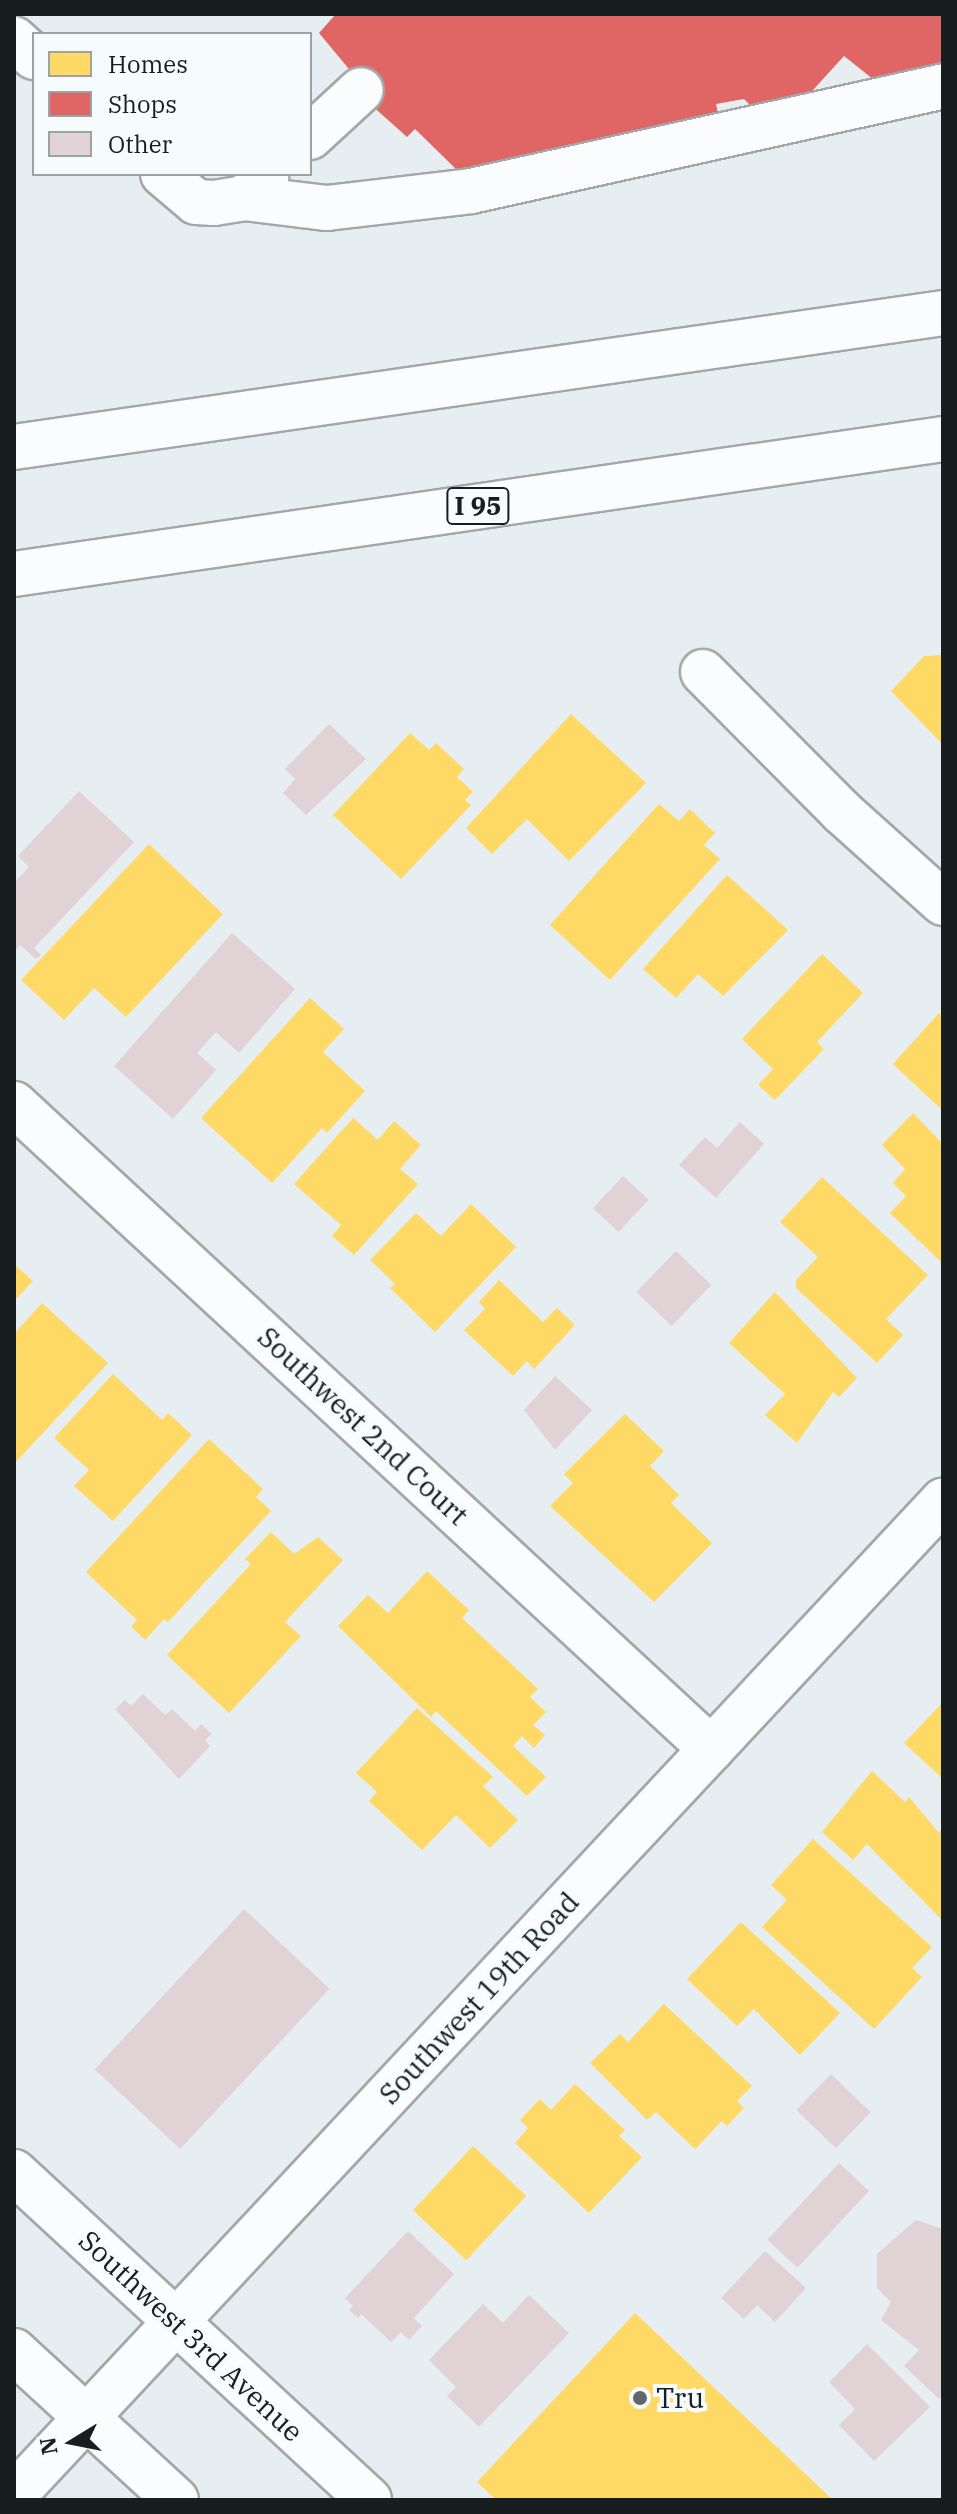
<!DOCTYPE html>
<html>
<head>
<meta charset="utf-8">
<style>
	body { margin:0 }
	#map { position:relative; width:957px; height:2514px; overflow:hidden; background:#e7eef2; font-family:"IBM Plex Serif",serif }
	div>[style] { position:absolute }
	.homes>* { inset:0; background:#ffd966; transform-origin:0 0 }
	.shops>* { inset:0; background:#e06666 }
	.building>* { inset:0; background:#e0d2d5; transform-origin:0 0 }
	.roads { filter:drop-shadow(2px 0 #a2a8aa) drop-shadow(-2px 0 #a2a8aa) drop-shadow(0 2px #a2a8aa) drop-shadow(0 -2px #a2a8aa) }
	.minor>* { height:44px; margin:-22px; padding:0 22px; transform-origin:22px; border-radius:22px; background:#fbfcfd }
	.major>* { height:44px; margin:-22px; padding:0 22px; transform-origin:22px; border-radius:22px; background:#fbfcfd }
	.highway>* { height:44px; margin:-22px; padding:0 22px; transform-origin:22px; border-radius:22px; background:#fbfcfd }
	.dots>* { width:22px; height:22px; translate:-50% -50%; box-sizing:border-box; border:4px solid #f6fcfe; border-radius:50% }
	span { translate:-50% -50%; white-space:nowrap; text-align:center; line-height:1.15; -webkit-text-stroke:8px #f6fcfe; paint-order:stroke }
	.shield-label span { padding:2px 6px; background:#f6fcfe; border:2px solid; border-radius:6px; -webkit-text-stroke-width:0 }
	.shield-label { font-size:26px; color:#181d1f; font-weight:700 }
	.street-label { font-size:28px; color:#181d1f }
	.poi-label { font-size:28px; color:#181d1f }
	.left { translate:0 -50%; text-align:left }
	.frame { position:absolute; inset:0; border:16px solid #181d1f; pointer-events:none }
	.legend { position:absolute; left:32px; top:32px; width:280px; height:144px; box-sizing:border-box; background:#f6fcfe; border:2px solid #9da3a5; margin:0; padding:10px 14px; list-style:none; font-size:24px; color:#181d1f }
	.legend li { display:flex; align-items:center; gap:16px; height:40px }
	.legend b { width:40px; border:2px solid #9da3a5 }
	.north { position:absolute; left:32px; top:2402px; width:80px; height:80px; -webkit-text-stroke:6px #f6fcfe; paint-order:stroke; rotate:260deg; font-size:22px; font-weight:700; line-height:32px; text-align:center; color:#181d1f }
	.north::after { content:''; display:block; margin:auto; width:28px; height:36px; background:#181d1f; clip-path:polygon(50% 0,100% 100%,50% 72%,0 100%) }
</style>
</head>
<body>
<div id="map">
	<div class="homes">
		<div style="clip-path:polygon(943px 655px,943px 745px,891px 691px,924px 656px)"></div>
		<div style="clip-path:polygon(571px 714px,646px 783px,569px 861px,527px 819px,492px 854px,466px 828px)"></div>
		<div style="clip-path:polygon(410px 733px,429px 750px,436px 743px,464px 769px,457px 777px,473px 792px,465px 800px,471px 805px,401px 879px,333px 815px)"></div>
		<div style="clip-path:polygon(659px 804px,679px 821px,690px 809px,715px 833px,704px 845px,720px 859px,610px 980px,550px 925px)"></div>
		<div style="clip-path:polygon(149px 844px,223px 914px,126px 1017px,94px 988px,64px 1020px,21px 980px)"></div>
		<div style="clip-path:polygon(727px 875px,788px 930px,723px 996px,698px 974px,676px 998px,643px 969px)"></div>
		<div style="clip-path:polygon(822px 954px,863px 993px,817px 1042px,824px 1049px,775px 1100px,758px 1085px,773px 1069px,742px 1039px)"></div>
		<div style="clip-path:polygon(310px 998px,344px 1029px,323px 1052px,365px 1091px,327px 1133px,322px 1128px,272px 1183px,201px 1118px)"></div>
		<div style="clip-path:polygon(939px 1013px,943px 1017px,943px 1111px,893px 1064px)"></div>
		<div style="clip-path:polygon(913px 1113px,943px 1144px,943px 1264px,890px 1213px,906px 1196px,893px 1183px,905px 1169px,882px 1145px)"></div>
		<div style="clip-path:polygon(353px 1118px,378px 1140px,394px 1121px,421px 1145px,400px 1169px,418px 1184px,354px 1255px,332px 1236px,341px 1225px,294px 1184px)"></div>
		<div style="clip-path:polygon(822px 1177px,928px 1275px,886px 1319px,903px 1335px,877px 1363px,796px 1288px,796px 1280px,818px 1257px,780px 1222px)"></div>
		<div style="clip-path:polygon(471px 1204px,516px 1247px,435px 1332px,390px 1288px,395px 1284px,370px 1260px,416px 1213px,441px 1236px)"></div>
		<div style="clip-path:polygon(14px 1264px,33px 1281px,14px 1301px)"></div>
		<div style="clip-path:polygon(499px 1280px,543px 1322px,557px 1308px,575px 1325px,534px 1369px,527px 1361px,513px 1376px,464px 1330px,485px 1309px,479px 1302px)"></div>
		<div style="clip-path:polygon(775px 1292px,857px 1378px,839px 1397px,833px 1392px,797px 1443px,765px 1415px,785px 1394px,729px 1343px)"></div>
		<div style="clip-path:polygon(42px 1303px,108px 1363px,14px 1464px,14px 1334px)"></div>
		<div style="clip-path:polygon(113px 1374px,162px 1420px,168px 1413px,192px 1435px,113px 1521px,74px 1486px,89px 1470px,54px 1438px)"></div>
		<div style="clip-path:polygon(625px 1414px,664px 1451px,650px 1466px,679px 1495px,671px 1503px,712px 1543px,654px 1602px,550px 1506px,573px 1483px,564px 1474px)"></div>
		<div style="clip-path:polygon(209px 1439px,263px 1489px,256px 1497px,271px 1511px,168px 1622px,164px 1619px,145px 1640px,131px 1626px,137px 1620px,86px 1572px)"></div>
		<div style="clip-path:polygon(271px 1532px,294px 1554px,318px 1537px,343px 1560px,285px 1622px,301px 1636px,229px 1713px,167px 1655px,251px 1564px,245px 1559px)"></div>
		<div style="clip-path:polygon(427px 1571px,469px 1610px,462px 1618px,538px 1689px,530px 1697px,546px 1712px,533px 1725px,545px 1735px,534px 1748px,522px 1736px,513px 1746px,546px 1777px,527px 1796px,436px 1711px,431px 1717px,338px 1626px,368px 1595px,388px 1613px)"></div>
		<div style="clip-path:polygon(943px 1702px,943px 1779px,904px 1743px)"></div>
		<div style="clip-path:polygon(417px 1708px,493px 1777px,483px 1786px,518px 1820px,490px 1848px,456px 1815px,422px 1850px,369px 1801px,377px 1792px,356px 1773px)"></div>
		<div style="clip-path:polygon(872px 1771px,905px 1802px,909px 1797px,939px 1833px,943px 1828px,943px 1921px,867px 1844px,853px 1860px,822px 1832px)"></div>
		<div style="clip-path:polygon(813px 1839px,932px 1947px,912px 1968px,922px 1977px,874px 2029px,762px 1927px,787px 1900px,771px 1885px)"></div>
		<div style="clip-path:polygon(741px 1922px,840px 2013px,800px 2055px,754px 2009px,737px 2026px,687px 1979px)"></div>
		<div style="clip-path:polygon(664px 2004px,752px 2086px,737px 2101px,744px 2108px,727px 2126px,722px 2121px,695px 2149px,656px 2112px,647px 2120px,590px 2063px,620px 2034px,628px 2042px)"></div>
		<div style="clip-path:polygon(575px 2084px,625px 2130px,619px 2136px,642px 2157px,589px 2213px,515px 2143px,528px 2128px,520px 2120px,540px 2099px,551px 2110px)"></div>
		<div style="left:473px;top:2146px;width:73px;height:88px;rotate:43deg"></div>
		<div style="clip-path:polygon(635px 2313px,833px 2500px,496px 2500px,477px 2482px)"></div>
	</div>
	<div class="shops">
		<div style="clip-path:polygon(336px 14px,943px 14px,943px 79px,883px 87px,844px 56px,793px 112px,780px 100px,751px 106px,744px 99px,716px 104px,720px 122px,459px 172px,415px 129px,407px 137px,369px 103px,373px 98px,319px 33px)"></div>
	</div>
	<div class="building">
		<div style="clip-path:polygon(329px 724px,366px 759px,306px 815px,283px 793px,295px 779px,285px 769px)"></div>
		<div style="clip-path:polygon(79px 791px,134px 842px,34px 948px,41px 955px,36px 959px,20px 945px,14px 952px,14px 883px,29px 867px,18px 856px)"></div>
		<div style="clip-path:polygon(232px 933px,295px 989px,239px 1053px,216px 1032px,197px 1053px,216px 1070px,173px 1119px,114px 1066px)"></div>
		<div style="clip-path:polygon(740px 1122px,764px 1144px,716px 1198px,679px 1165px,705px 1137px,717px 1148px)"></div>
		<div style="left:623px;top:1176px;width:35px;height:44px;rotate:43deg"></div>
		<div style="left:676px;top:1251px;width:49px;height:57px;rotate:44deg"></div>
		<div style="clip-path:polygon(555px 1376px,592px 1410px,555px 1450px,524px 1410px)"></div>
		<div style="clip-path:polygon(143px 1694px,165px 1715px,172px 1709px,195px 1731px,201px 1724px,212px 1734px,205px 1740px,210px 1746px,179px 1779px,115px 1709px,125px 1700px,131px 1706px)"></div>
		<div style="left:244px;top:1909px;width:117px;height:219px;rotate:43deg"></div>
		<div style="left:831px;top:2074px;width:55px;height:50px;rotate:44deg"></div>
		<div style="left:839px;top:2163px;width:41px;height:105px;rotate:43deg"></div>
		<div style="clip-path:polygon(916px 2220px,943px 2229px,943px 2394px,939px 2399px,904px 2366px,919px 2350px,881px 2320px,891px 2302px,877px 2288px,877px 2254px)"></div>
		<div style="clip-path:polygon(408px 2231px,454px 2274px,414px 2318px,422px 2326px,409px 2340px,401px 2332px,391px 2342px,361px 2314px,358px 2318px,349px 2310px,353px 2306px,345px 2298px)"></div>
		<div style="clip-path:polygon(765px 2251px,806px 2288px,775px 2322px,757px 2305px,744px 2319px,721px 2298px)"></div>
		<div style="clip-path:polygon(529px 2295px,569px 2333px,479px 2427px,447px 2396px,456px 2387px,429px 2360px,483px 2304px,503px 2323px)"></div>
		<div style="clip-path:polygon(867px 2344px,930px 2407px,874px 2461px,839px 2425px,855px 2409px,829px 2382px)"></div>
	</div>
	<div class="roads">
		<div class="minor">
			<div style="left:14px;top:39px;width:27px;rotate:42deg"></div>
			<div style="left:310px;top:137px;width:69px;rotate:-42.7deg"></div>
			<div style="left:163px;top:174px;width:43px;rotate:40.3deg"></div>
			<div style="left:196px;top:202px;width:18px;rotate:3deg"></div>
			<div style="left:214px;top:203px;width:30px;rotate:-9deg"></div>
			<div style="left:244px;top:198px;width:30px;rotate:-42deg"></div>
			<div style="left:244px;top:198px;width:84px;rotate:6.9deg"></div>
			<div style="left:327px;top:208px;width:145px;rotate:-6.7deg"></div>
			<div style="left:471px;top:191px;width:484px;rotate:-12.5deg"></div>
			<div style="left:703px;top:672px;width:197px;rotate:45.2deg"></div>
			<div style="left:842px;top:812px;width:136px;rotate:42deg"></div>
			<div style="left:14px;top:1104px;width:950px;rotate:42.78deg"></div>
			<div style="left:14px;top:2495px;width:1361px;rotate:-46.94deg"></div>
		</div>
		<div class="major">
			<div style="left:14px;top:2172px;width:483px;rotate:42.7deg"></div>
			<div style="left:14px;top:2351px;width:220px;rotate:42.6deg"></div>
		</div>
		<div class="highway">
			<div style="left:14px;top:447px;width:939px;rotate:-8.21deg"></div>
			<div style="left:14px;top:574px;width:939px;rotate:-8.27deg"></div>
		</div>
	</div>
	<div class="dots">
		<div style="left:640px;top:2398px;background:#606669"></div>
	</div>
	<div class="shield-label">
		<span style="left:478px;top:506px">I 95</span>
	</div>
	<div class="street-label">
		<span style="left:363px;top:1426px;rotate:43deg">Southwest 2nd Court</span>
		<span style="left:479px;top:1998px;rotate:-47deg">Southwest 19th Road</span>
		<span style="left:191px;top:2336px;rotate:43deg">Southwest 3rd Avenue</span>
	</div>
	<div class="poi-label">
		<span class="left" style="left:656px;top:2398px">Tru</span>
	</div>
	<div class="frame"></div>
	<ul class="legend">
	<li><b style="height:22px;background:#ffd966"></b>Homes</li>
	<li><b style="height:22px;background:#e06666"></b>Shops</li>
	<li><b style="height:22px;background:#e0d2d5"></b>Other</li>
	</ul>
	<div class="north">N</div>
</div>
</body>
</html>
